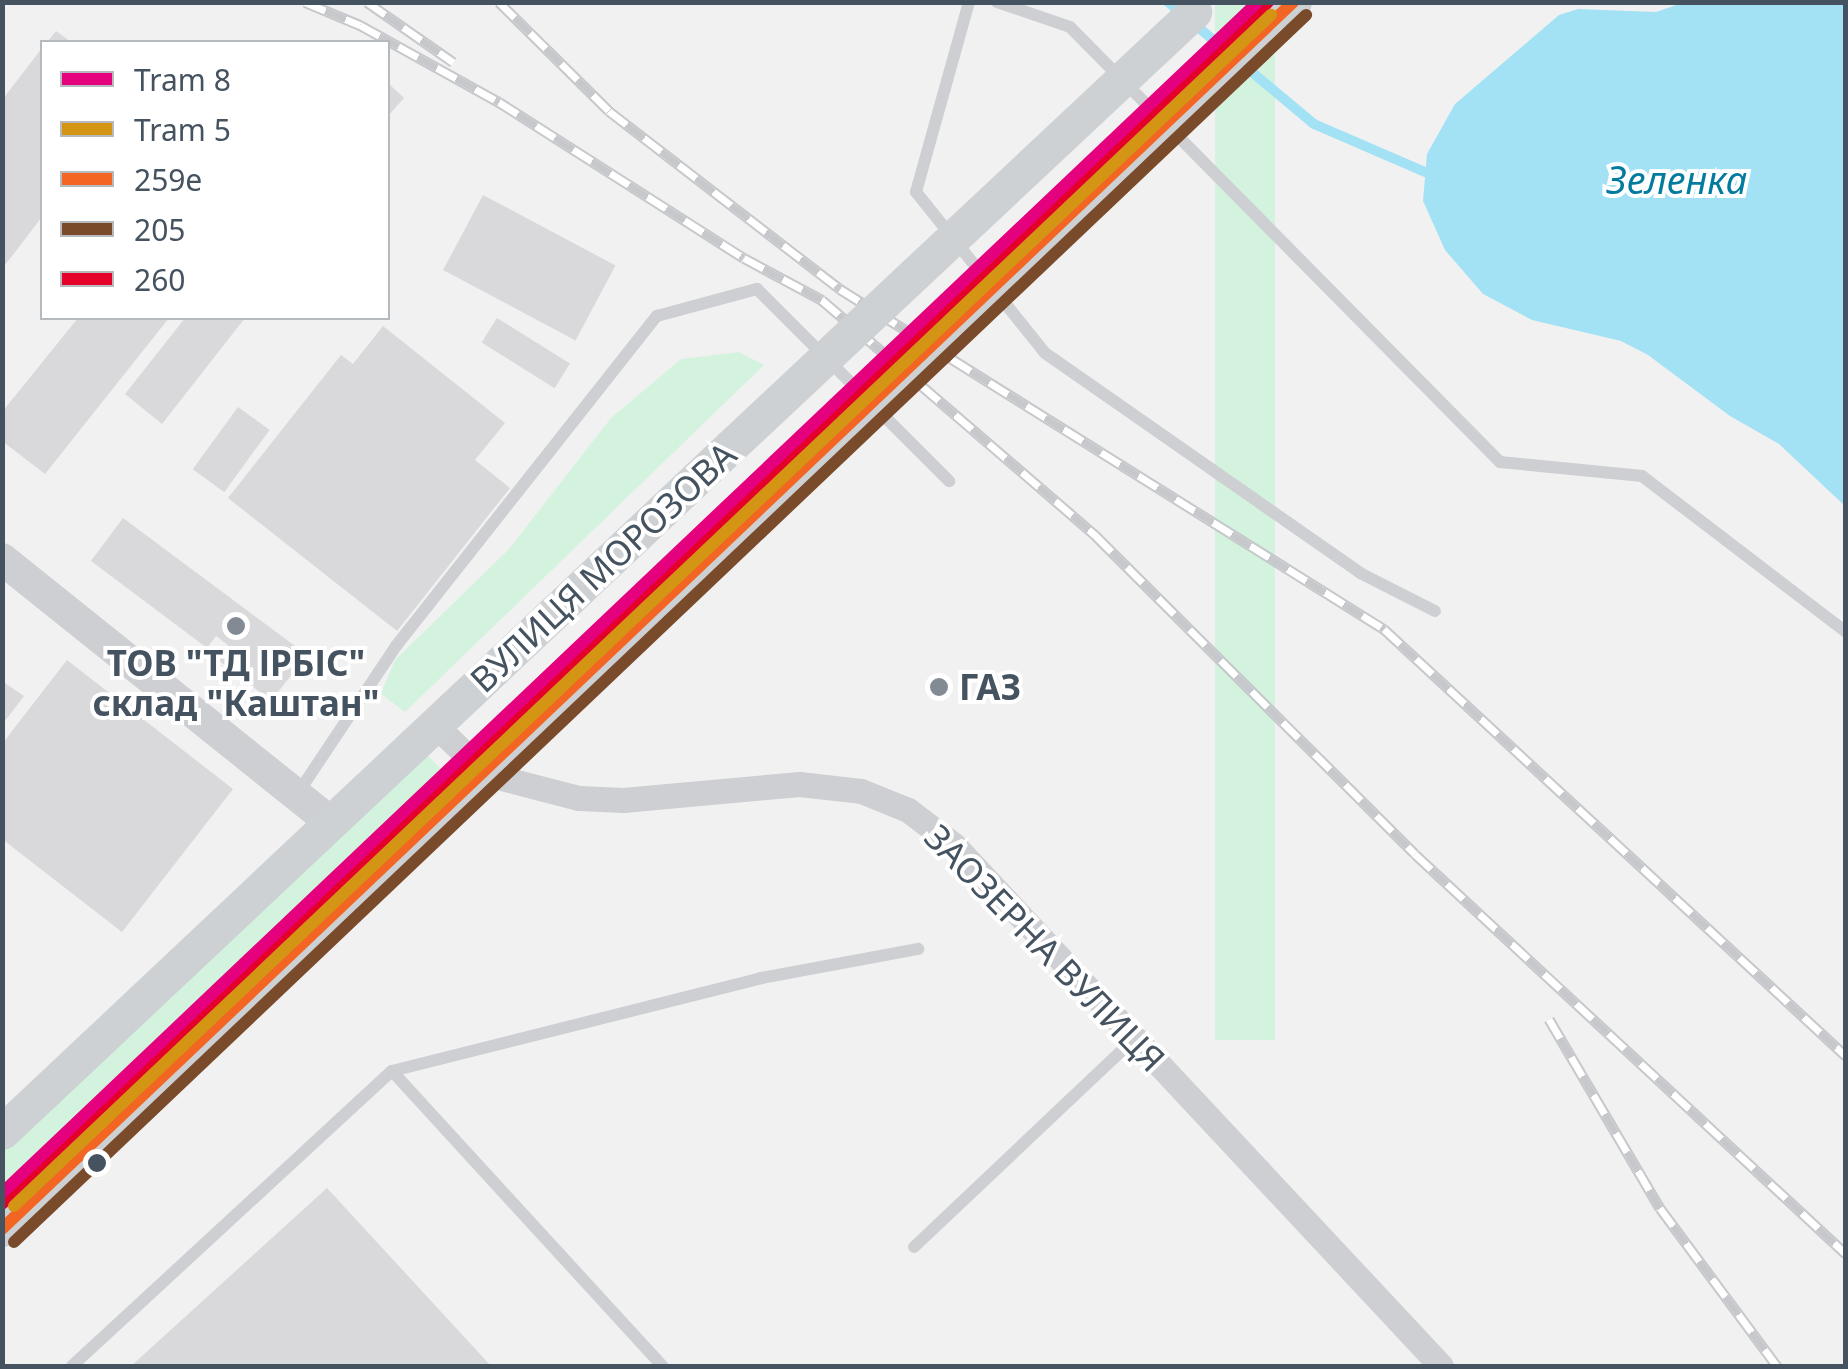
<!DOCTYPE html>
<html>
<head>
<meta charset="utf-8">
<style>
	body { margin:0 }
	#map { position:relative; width:1848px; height:1369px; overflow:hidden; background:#f2f1f1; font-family:"Noto Sans",sans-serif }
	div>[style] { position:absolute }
	.green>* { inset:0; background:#d3f3df; transform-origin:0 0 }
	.water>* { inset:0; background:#a3e2f5 }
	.stream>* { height:10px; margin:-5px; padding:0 5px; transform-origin:5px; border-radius:5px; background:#a3e2f5 }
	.building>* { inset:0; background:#d9d9db; transform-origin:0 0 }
	.service>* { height:12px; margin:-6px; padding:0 6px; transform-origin:6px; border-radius:6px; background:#cdcfd2 }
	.minor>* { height:25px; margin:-12.5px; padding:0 12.5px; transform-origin:12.5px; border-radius:12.5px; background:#cdcfd2 }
	.tertiary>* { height:32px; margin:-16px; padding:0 16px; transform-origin:16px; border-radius:16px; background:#cdcfd2 }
	.secondary>* { height:35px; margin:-17.5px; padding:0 17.5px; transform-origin:17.5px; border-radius:17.5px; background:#cdd1d4 }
	.rail>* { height:11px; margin-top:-5.5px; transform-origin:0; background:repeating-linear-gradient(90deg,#fff 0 22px,#c6c8cb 0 44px); box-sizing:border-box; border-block:2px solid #c6c8cb }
	.secondary-bridge>* { height:35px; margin:-17.5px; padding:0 17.5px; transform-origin:17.5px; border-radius:17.5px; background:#cdd1d4 }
	.bus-1>* { height:12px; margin:-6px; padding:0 6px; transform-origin:6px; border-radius:6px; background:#f26522 }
	.bus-2>* { height:12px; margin:-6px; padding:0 6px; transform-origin:6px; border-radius:6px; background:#7a4b2a }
	.bus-3>* { height:12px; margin:-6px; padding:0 6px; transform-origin:6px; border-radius:6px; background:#e4002b }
	.tram-1>* { height:12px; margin:-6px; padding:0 6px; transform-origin:6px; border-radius:6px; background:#e5007d }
	.tram-2>* { height:12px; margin:-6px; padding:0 6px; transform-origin:6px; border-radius:6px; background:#d39513 }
	.dots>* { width:28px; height:28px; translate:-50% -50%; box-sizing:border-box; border:5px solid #fff; border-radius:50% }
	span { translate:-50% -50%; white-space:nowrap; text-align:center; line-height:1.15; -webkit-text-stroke:8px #fff; paint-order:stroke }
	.street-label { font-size:35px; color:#455360 }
	.poi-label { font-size:35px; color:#455360; font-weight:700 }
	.left { translate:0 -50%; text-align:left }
	.water-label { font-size:38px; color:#037b9f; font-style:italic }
	.frame { position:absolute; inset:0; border:5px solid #455360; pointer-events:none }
	.legend { position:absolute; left:40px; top:40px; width:350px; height:280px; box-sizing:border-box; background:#fff; border:2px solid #b5babf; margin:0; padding:12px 18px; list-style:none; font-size:30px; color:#455360 }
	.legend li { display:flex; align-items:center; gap:20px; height:50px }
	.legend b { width:50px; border:2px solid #b5babf }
</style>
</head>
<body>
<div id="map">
	<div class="green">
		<div style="left:1215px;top:3px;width:60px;height:1037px"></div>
		<div style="clip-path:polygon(739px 352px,764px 365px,405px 712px,381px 694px,395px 660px,509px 549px,611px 418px,681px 359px)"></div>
		<div style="clip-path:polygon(427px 755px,451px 779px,3px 1206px,3px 1150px)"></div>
	</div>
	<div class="water">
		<div style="clip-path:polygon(1685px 2px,1845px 3px,1845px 506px,1779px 444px,1730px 416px,1648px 355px,1621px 341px,1532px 320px,1483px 294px,1445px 250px,1423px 201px,1427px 154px,1455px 104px,1559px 15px,1578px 9px,1656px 12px)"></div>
	</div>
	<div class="stream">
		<div style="left:1168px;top:2px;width:190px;rotate:39.9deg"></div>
		<div style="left:1314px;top:124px;width:131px;rotate:23.4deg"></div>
	</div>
	<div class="building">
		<div style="clip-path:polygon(56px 31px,71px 42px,47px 42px)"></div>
		<div style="clip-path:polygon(42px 48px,42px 217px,2px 269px,2px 100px)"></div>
		<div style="clip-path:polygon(388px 83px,404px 98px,388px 116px)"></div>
		<div style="left:483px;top:195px;width:150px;height:85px;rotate:28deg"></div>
		<div style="clip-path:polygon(78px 318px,169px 318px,45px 474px,2px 441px,2px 412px)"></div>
		<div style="clip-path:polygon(185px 318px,245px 318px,162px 424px,125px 394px)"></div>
		<div style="left:497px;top:318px;width:86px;height:29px;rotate:32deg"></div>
		<div style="clip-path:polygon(383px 326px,505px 423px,475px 460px,510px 488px,397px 631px,228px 498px,341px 355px,353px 364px)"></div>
		<div style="left:238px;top:407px;width:39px;height:77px;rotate:36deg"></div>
		<div style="clip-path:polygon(123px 518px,307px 655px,271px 701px,217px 659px,228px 645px,216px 636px,207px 648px,91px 561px)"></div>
		<div style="clip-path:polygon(67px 660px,233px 789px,122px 932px,2px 839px,2px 744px)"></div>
		<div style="clip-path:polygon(2px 681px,24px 696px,2px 725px)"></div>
		<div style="clip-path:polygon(327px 1188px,491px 1366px,131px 1366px)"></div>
	</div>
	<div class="service">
		<div style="left:969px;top:2px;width:197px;rotate:105.6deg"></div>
		<div style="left:916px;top:192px;width:206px;rotate:51.3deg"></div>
		<div style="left:1045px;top:353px;width:384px;rotate:34.9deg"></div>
		<div style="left:1360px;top:573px;width:84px;rotate:26.9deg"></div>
		<div style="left:997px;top:2px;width:77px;rotate:18.9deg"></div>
		<div style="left:1070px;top:27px;width:612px;rotate:45.33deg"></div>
		<div style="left:1500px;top:462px;width:143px;rotate:5.6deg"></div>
		<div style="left:1642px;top:476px;width:257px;rotate:37.4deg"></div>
		<div style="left:298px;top:793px;width:177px;rotate:-56.3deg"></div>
		<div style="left:396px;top:646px;width:421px;rotate:-51.7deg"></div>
		<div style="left:657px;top:316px;width:104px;rotate:-15.1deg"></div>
		<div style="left:757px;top:289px;width:272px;rotate:45deg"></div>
		<div style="left:392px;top:1071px;width:400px;rotate:47.5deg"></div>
		<div style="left:914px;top:1247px;width:303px;rotate:-43.4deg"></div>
		<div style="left:72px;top:1366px;width:435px;rotate:-42.7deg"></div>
		<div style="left:392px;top:1071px;width:381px;rotate:-14.1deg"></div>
		<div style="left:761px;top:978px;width:160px;rotate:-10.5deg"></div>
	</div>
	<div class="minor">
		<div style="left:435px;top:725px;width:71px;rotate:43.9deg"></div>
		<div style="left:486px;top:774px;width:96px;rotate:14.5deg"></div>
		<div style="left:579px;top:798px;width:44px;rotate:2.6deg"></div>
		<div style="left:623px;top:800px;width:177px;rotate:-5.2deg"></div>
		<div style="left:799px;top:784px;width:62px;rotate:6.4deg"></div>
		<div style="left:861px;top:791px;width:51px;rotate:22deg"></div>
		<div style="left:908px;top:810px;width:58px;rotate:37.3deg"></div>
		<div style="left:954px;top:845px;width:713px;rotate:46.93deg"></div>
	</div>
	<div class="tertiary">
		<div style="left:2px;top:559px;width:422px;rotate:38.7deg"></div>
	</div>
	<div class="secondary">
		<div style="left:1236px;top:57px;width:80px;rotate:-43.5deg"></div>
		<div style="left:2px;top:1132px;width:1001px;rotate:-43.26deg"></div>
		<div style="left:2px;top:1229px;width:1067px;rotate:-43.67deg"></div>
	</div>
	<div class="rail">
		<div style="left:305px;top:2px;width:60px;rotate:22.7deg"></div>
		<div style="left:360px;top:25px;width:159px;rotate:29deg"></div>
		<div style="left:499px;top:102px;width:290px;rotate:32.5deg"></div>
		<div style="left:744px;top:258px;width:89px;rotate:28.3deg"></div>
		<div style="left:822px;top:300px;width:362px;rotate:40.7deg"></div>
		<div style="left:1096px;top:536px;width:450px;rotate:44.9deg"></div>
		<div style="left:1415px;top:854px;width:588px;rotate:42.86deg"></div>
		<div style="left:367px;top:2px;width:105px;rotate:34.9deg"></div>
		<div style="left:499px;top:2px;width:155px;rotate:44.7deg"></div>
		<div style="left:609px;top:111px;width:292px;rotate:37.6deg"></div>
		<div style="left:840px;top:289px;width:642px;rotate:32.01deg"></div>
		<div style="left:1384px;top:629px;width:629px;rotate:42.75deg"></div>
		<div style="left:1549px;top:1019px;width:219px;rotate:59.6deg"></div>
		<div style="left:1660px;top:1208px;width:197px;rotate:53.5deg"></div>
	</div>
	<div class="secondary-bridge">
		<div style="left:731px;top:446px;width:635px;rotate:-43.15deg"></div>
		<div style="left:774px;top:492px;width:635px;rotate:-43.28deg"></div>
	</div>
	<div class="bus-1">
		<div style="left:2px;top:1229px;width:1781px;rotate:-43.54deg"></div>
	</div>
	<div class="bus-2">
		<div style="left:14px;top:1242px;width:1782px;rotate:-43.52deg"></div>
	</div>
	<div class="bus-3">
		<div style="left:2px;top:1204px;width:1746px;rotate:-43.51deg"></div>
	</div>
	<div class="tram-1">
		<div style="left:2px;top:1193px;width:1731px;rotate:-43.48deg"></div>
	</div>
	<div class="tram-2">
		<div style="left:14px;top:1206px;width:1732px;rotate:-43.46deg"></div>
	</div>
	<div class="dots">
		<div style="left:236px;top:626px;background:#828a93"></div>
		<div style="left:939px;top:687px;background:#828a93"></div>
		<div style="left:97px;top:1163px;background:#455360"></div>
	</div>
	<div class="street-label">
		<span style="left:603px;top:567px;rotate:-43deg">ВУЛИЦЯ МОРОЗОВА</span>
		<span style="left:1045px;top:948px;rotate:46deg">ЗАОЗЕРНА ВУЛИЦЯ</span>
	</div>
	<div class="poi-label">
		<span style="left:236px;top:683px">ТОВ "ТД ІРБІС"<br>склад "Каштан"</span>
		<span class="left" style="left:959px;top:687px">ГАЗ</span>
	</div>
	<div class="water-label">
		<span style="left:1677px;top:180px">Зеленка</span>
	</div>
	<div class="frame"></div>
	<ul class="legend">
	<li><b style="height:12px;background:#e5007d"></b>Tram 8</li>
	<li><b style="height:12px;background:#d39513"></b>Tram 5</li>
	<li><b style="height:12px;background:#f26522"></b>259е</li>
	<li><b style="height:12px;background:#7a4b2a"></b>205</li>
	<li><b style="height:12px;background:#e4002b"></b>260</li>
	</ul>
</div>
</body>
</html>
